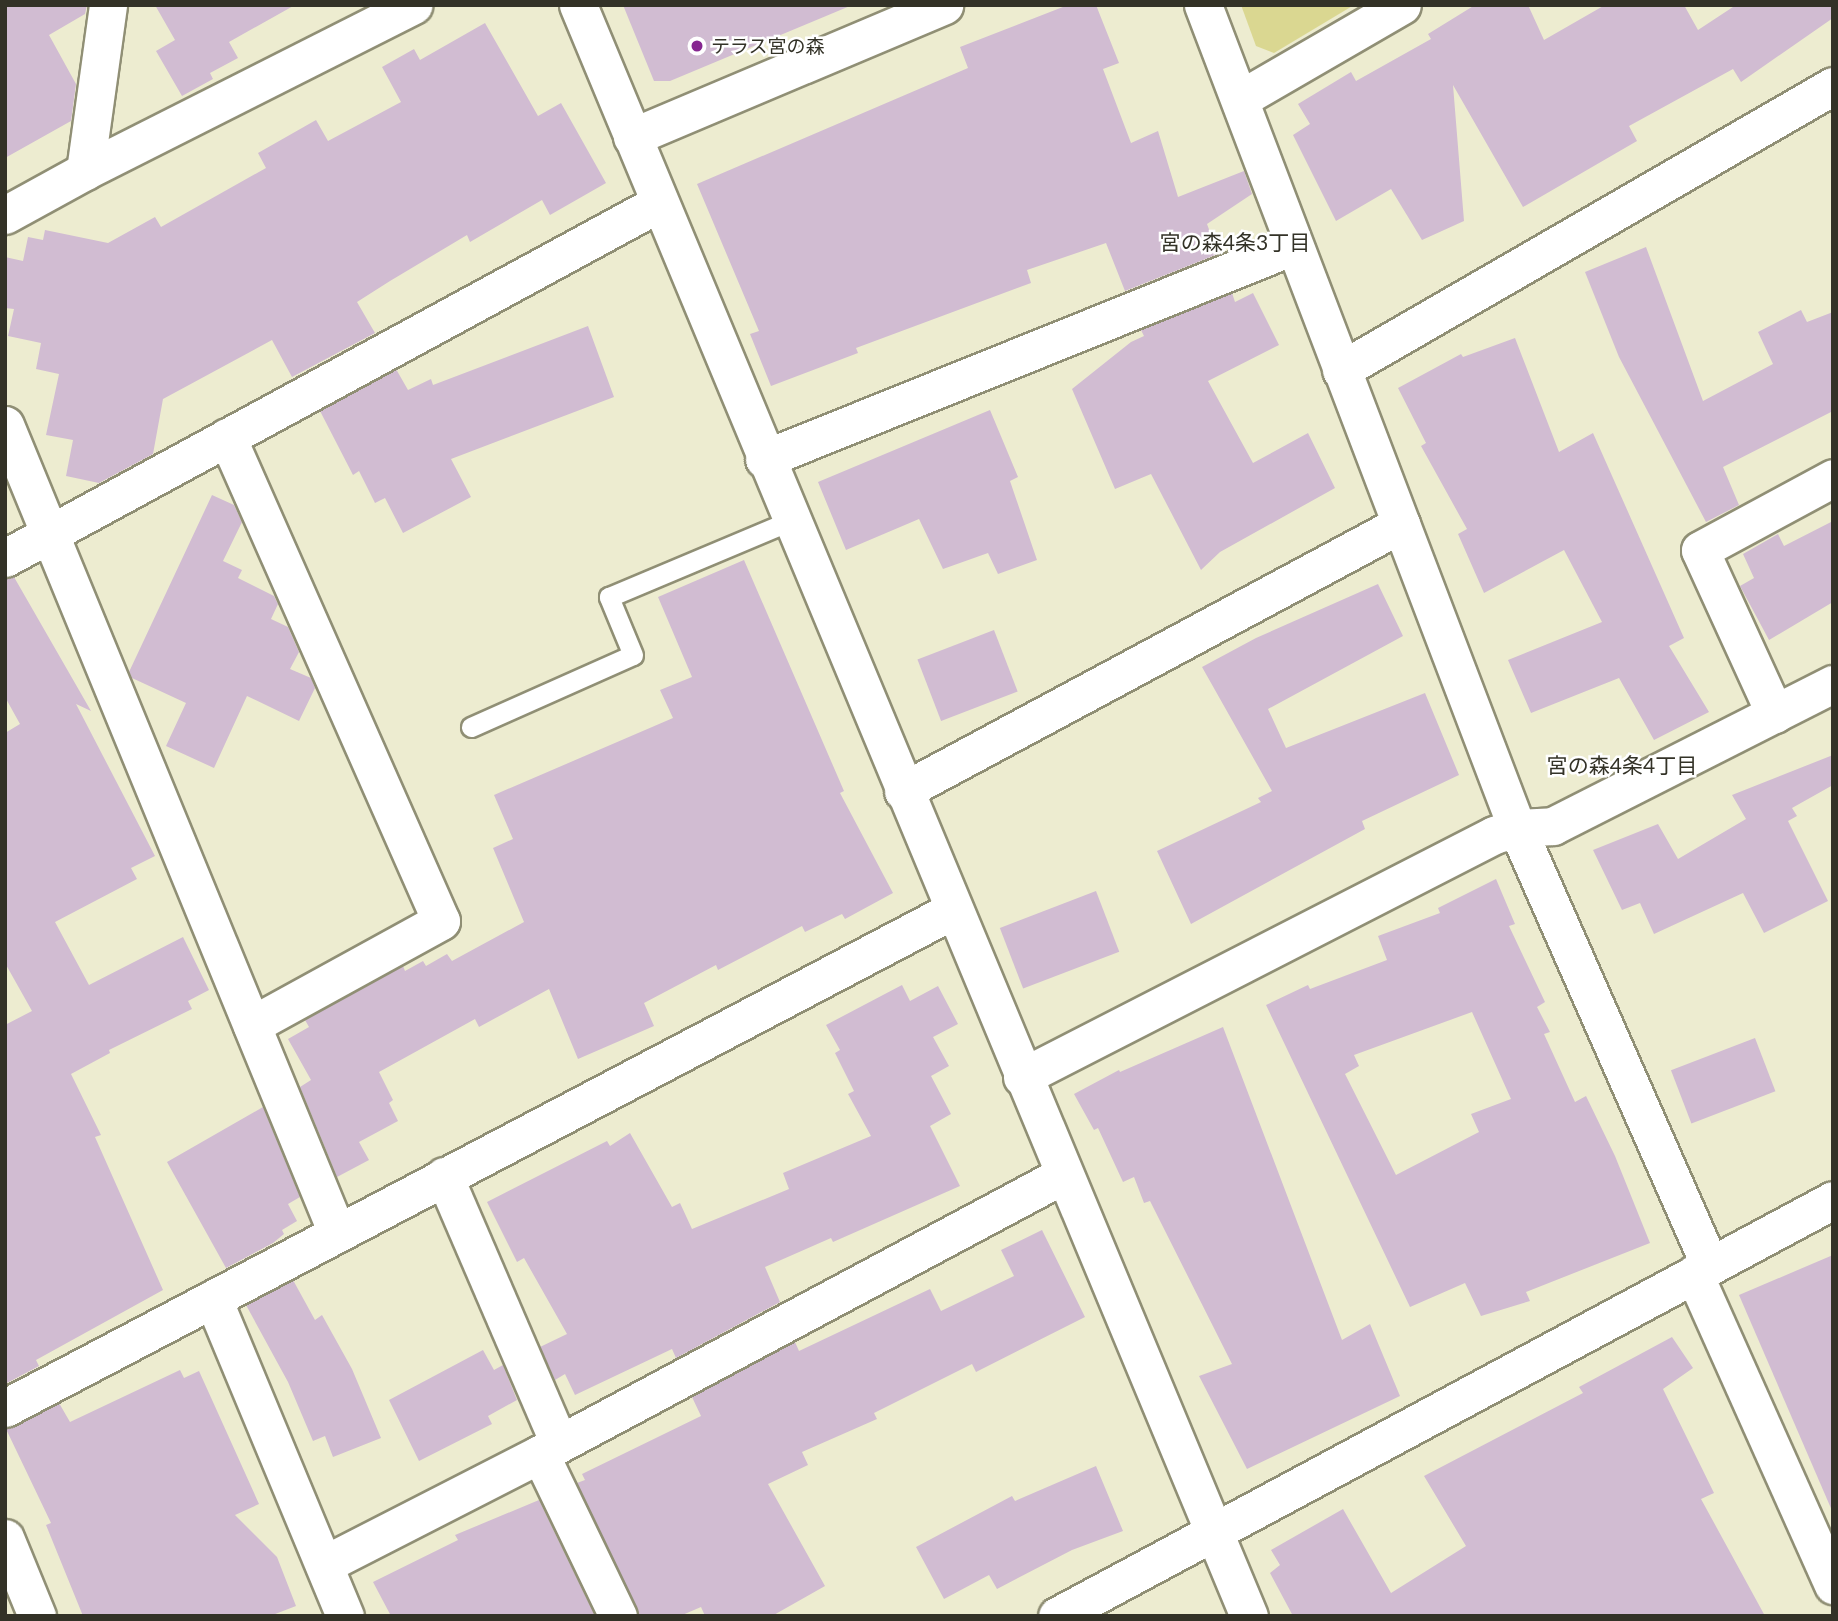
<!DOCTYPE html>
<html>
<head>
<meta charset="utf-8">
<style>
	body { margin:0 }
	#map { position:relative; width:1838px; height:1621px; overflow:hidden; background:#edecd0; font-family:Lato,"Noto Sans JP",sans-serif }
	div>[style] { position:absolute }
	.green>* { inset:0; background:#dad791 }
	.building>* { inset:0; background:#d1bcd2; transform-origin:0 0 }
	.roads { filter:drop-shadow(2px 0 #908f75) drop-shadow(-2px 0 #908f75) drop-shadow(0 2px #908f75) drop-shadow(0 -2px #908f75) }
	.lane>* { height:19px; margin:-9.5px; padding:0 9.5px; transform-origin:9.5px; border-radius:9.5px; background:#fff }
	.street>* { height:37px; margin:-18.5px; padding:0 18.5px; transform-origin:18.5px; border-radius:18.5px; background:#fff }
	.dots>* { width:19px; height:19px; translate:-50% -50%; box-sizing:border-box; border:4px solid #fff; border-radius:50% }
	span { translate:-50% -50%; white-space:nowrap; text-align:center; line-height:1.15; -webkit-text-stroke:5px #fff; paint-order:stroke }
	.poi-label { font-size:19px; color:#333227 }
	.left { translate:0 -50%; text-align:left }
	.neighbourhood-label { font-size:21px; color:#333227 }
	.frame { position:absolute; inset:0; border:7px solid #333227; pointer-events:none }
</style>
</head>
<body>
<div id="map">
	<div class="green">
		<div style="clip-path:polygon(1241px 5px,1354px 5px,1274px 53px,1256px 46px)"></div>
	</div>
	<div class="building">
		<div style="clip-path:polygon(5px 5px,87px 5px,85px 14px,49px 35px,76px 84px,71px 121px,5px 158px)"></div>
		<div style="clip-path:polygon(155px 5px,295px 5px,229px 42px,238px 58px,210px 73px,213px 79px,182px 96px,156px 51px,175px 40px)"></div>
		<div style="clip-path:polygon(623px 5px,850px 5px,850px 6px,670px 81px,654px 81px)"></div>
		<div style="clip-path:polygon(1068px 5px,1096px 5px,1119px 63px,1103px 69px,1131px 143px,1158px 131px,1178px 197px,1244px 171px,1252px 194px,1207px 224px,1218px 254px,1125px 291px,1106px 243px,1027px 270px,1031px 283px,856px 348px,858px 353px,771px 386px,750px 334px,759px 331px,697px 184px,968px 68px,960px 47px)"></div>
		<div style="clip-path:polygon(1475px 5px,1528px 5px,1544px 40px,1605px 5px,1684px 5px,1698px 30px,1736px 5px,1833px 5px,1833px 18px,1741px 82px,1733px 69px,1629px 126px,1637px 141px,1523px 207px,1453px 85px,1464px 221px,1422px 240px,1391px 189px,1336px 221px,1293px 135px,1310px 124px,1298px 104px,1351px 72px,1356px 81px,1431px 39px,1428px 34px)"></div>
		<div style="clip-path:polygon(485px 23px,538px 116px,561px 103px,606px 183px,550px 215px,542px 200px,470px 242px,467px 235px,390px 281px,357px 302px,375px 333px,292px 377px,272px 340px,163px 399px,153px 454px,99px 483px,66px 476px,73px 440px,46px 435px,59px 374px,36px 369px,41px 343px,8px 336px,14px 309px,5px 308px,5px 257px,23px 261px,28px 237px,43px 240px,45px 230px,108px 243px,155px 217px,161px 227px,266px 168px,258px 153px,316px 120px,328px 141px,401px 102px,382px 67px,414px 49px,420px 60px)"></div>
		<div style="clip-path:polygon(1646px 247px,1703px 401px,1773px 364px,1758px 332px,1801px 310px,1807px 322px,1833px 312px,1833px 411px,1723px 467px,1739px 505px,1706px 522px,1619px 357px,1585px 272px)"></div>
		<div style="clip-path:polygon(1232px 293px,1235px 302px,1253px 293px,1279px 345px,1208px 381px,1253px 463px,1308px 433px,1335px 488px,1220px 552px,1201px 570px,1151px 474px,1115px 489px,1072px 389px,1131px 342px,1144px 336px,1141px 330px)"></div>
		<div style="clip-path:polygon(588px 326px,614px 397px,451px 459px,471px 497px,403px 533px,385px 498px,375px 503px,359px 471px,353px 475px,320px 411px,396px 369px,408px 390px,431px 379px,433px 385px)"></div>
		<div style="clip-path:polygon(1515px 338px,1559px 452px,1593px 433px,1684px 638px,1669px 646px,1709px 712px,1654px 740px,1619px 678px,1531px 713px,1508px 660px,1602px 622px,1564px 550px,1484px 593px,1458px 534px,1467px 529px,1421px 446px,1426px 443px,1398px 388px,1461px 354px,1463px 357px)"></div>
		<div style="clip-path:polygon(990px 410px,1018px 477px,1010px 481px,1037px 560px,998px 574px,988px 553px,943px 569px,919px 519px,846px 550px,818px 482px)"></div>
		<div style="clip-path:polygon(212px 495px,234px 505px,242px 522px,223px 561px,242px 570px,238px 578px,274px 596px,278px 604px,271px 619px,288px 627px,299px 652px,290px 669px,311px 678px,315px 688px,299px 721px,247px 696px,214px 768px,166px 746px,186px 703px,132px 678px,129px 672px)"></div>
		<div style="clip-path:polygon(1833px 521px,1833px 602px,1769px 640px,1740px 586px,1754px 578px,1743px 554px,1778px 534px,1784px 546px)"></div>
		<div style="clip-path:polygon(744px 560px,844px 791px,840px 793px,893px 893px,845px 919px,842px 914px,805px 932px,802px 926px,718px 970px,716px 965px,644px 1003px,654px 1026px,578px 1059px,549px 989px,479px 1027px,475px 1019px,379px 1072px,393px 1100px,389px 1103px,398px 1121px,359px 1142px,369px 1160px,337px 1177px,300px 1087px,311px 1080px,288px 1039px,309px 1027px,305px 1020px,403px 966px,405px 971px,423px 961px,426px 966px,447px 954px,452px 961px,524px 922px,493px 848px,513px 839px,494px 795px,673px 718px,660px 690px,692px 677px,658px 597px)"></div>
		<div style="clip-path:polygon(14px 577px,91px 711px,76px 704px,155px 856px,131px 868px,137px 879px,55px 922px,89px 985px,183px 937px,209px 990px,188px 1001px,192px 1009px,109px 1050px,110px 1053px,71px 1074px,101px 1135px,95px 1137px,163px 1290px,36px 1360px,39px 1366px,5px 1384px,5px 1025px,32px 1011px,5px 963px,5px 733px,20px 724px,5px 697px,5px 579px)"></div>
		<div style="clip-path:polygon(1378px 584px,1403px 636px,1268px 709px,1286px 748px,1425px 693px,1459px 775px,1362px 821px,1365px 829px,1191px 924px,1157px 851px,1261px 802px,1258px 798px,1272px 791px,1202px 667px,1256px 638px)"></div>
		<div style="left:994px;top:630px;width:66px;height:82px;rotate:69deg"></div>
		<div style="clip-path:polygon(1833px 755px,1833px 785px,1792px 808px,1797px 816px,1788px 821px,1828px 901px,1764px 933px,1743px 893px,1654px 934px,1640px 903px,1622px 910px,1593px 850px,1658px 824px,1678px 859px,1746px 819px,1732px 795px)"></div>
		<div style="clip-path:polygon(evenodd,1496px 879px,1515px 924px,1509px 926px,1545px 1002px,1537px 1007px,1550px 1032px,1544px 1034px,1575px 1102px,1586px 1096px,1615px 1156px,1650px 1243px,1526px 1292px,1530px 1301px,1481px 1316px,1465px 1283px,1410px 1307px,1266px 1005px,1308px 985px,1310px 989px,1387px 960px,1378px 936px,1440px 913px,1438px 908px,1496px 879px,1472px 1012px,1511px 1099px,1471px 1114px,1479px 1132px,1396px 1175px,1345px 1074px,1359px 1066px,1354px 1055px,1472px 1012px)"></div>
		<div style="left:1096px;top:891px;width:65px;height:103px;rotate:69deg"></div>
		<div style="clip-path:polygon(902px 985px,910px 1001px,938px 986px,958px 1024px,933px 1037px,949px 1066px,931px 1076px,951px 1114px,930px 1126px,960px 1186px,833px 1242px,831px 1238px,765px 1267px,780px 1302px,676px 1358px,672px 1349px,575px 1395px,565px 1374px,555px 1380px,540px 1347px,567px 1334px,524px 1258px,517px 1262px,487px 1202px,607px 1141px,610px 1146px,630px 1133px,672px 1207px,680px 1203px,692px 1229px,789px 1189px,783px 1173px,871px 1136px,848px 1094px,854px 1091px,835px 1053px,840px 1050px,826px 1025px)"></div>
		<div style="clip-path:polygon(1223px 1027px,1342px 1340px,1370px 1324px,1400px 1396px,1247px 1469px,1199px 1376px,1232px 1364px,1150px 1201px,1144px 1203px,1134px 1177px,1123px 1182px,1098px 1128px,1094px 1130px,1074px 1094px,1119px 1070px,1120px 1072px)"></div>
		<div style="left:1755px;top:1038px;width:57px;height:90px;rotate:69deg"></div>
		<div style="clip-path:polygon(263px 1107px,300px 1197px,288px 1204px,297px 1221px,282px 1230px,284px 1234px,273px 1243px,226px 1268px,167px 1162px)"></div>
		<div style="clip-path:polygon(1042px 1230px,1085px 1317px,976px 1372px,972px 1364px,874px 1413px,877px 1419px,802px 1452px,808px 1465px,768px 1484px,825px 1586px,772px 1616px,705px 1616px,701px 1607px,680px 1616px,639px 1616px,577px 1483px,585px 1480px,582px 1474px,701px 1416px,692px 1397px,795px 1342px,799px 1351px,930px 1289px,941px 1311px,1014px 1276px,1001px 1250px)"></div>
		<div style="clip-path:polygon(1833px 1255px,1833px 1513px,1739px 1295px)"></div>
		<div style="clip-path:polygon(293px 1280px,315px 1320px,322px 1315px,352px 1369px,381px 1438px,333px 1457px,325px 1436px,313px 1441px,288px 1382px,246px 1305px)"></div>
		<div style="clip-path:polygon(1672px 1337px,1693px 1368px,1663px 1389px,1714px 1493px,1701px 1499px,1765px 1616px,1293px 1616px,1270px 1573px,1280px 1565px,1271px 1550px,1343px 1509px,1391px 1593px,1466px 1546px,1424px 1476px,1583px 1393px,1579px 1387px)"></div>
		<div style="clip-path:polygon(483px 1350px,494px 1370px,503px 1365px,517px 1400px,488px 1416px,492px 1424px,419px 1461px,389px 1400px)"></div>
		<div style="clip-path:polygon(180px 1370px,184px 1378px,199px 1371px,259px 1504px,235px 1515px,277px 1557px,296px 1606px,270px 1616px,83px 1616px,46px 1525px,51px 1523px,6px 1429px,59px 1403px,70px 1422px)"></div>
		<div style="clip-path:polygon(1096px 1466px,1123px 1531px,1072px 1550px,997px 1589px,989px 1575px,944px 1599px,916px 1547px,1012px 1496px,1015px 1501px)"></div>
		<div style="clip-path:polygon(539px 1500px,595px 1616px,391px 1616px,373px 1582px,458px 1540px,455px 1535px)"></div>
	</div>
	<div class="roads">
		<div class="lane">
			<div style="left:471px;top:727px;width:177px;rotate:-24deg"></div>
			<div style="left:633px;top:655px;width:63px;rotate:-112.5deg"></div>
			<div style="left:609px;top:597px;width:196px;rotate:-22.8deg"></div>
		</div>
		<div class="street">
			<div style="left:578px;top:5px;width:1745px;rotate:67.39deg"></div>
			<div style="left:1203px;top:5px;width:881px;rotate:69.12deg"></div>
			<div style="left:1517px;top:828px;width:478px;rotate:66.2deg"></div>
			<div style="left:1240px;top:99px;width:187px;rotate:-30.1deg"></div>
			<div style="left:632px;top:137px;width:339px;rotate:-22.9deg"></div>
			<div style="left:85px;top:171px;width:368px;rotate:-26.8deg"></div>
			<div style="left:5px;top:215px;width:91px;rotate:-28.8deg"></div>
			<div style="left:85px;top:171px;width:168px;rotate:-82.1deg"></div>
			<div style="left:1341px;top:370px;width:568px;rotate:-30deg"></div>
			<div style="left:5px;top:425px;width:874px;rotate:67.66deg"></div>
			<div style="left:227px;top:437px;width:529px;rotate:66.15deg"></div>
			<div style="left:441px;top:921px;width:216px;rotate:151.2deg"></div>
			<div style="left:764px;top:459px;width:570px;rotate:-21.93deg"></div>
			<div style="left:5px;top:558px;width:744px;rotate:-28.49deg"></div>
			<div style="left:1775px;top:714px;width:180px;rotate:-114.6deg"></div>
			<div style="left:1700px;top:550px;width:151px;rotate:-28.4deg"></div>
			<div style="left:903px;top:791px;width:565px;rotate:-28.2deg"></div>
			<div style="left:1022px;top:1077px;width:530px;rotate:-27.14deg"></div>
			<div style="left:1494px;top:835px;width:24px;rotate:-17deg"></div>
			<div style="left:1517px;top:828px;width:36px;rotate:-3deg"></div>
			<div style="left:1553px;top:826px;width:314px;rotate:-26.9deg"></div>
			<div style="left:444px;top:1176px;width:291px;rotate:66.7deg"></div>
			<div style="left:1694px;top:1274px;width:341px;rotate:65.9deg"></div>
			<div style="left:213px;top:1299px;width:343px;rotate:67.4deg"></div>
			<div style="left:5px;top:1408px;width:1071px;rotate:-27.71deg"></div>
			<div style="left:540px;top:1454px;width:180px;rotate:64.3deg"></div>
			<div style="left:5px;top:1538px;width:84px;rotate:67.7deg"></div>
			<div style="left:325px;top:1564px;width:242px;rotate:-27.1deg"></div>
			<div style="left:540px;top:1454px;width:593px;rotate:-28.08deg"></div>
			<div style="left:1057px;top:1616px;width:880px;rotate:-28.19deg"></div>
		</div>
	</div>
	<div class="dots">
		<div style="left:697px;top:46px;background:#862690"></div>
	</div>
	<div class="poi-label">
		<span class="left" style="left:711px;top:46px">テラス宮の森</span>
	</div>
	<div class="neighbourhood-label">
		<span style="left:1235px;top:242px">宮の森4条3丁目</span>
		<span style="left:1622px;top:765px">宮の森4条4丁目</span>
	</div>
	<div class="frame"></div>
</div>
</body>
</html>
